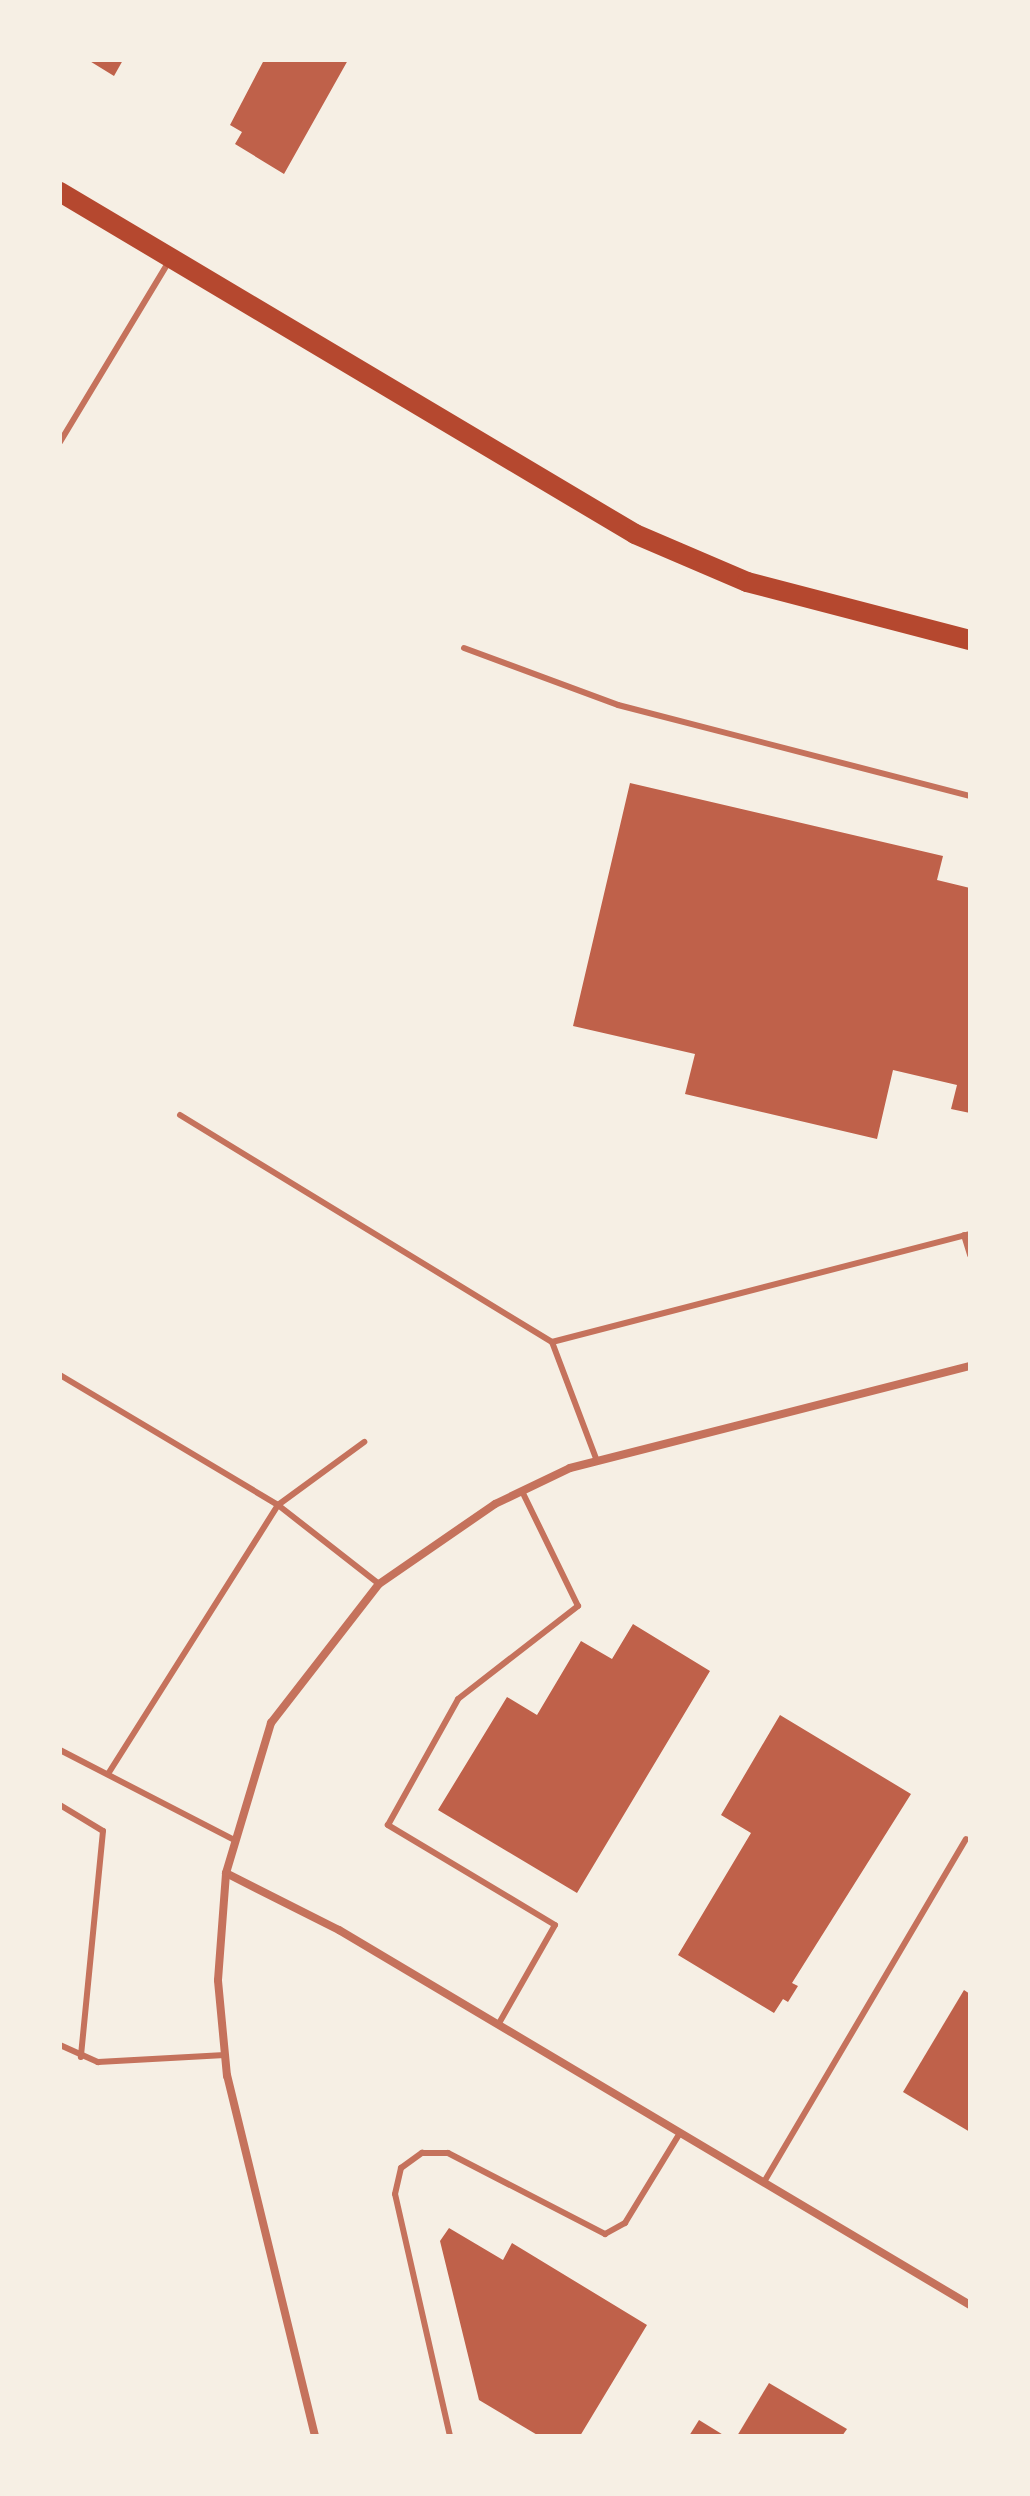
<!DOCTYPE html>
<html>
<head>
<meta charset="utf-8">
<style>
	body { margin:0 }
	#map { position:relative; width:1030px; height:2496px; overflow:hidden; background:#f6efe4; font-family:Helvetica,sans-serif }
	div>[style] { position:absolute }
	.building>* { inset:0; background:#bf614a }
	.service>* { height:6px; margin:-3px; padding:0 3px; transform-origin:3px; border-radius:3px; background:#c5725c }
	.minor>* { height:8px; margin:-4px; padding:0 4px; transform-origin:4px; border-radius:4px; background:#c5725c }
	.primary>* { height:20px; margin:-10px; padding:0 10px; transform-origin:10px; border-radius:10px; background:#b5482f }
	span { translate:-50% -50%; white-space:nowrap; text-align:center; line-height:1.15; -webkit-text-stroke:8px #f6efe4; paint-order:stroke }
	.frame { position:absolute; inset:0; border:62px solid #f6efe4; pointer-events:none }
</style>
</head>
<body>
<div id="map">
	<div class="building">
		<div style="clip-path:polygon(88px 60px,123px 60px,114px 76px)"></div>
		<div style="clip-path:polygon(264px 60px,348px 60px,284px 174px,235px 144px,242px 132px,230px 125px)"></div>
		<div style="clip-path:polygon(630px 783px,943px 856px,937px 880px,970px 888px,970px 1113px,951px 1109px,957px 1085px,893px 1070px,877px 1139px,685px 1094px,695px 1054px,573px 1026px)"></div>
		<div style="clip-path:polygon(633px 1624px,710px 1671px,577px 1893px,438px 1810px,507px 1697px,537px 1715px,581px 1641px,612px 1659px)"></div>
		<div style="clip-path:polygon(780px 1715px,911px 1794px,792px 1983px,798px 1986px,788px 2002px,783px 1999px,774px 2013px,678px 1955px,751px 1833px,721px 1815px)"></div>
		<div style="clip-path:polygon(964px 1990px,970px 1994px,970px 2132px,903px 2092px)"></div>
		<div style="clip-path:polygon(449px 2228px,503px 2260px,512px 2243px,647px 2325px,580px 2436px,539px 2436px,479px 2400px,440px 2241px)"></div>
		<div style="clip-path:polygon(769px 2383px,847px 2429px,842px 2436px,737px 2436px)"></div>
		<div style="clip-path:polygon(699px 2420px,725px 2436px,689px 2436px)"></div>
	</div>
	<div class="service">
		<div style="left:60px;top:442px;width:213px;rotate:-58.9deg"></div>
		<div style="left:464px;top:648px;width:164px;rotate:20.3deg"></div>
		<div style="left:618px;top:705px;width:364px;rotate:14.5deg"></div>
		<div style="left:180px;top:1115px;width:436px;rotate:31.4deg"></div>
		<div style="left:552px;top:1342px;width:127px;rotate:69.3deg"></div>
		<div style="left:964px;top:1235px;width:21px;rotate:73deg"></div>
		<div style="left:552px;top:1342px;width:432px;rotate:-14.5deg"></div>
		<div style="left:60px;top:1375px;width:254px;rotate:30.8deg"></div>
		<div style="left:278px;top:1505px;width:128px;rotate:38deg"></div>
		<div style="left:60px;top:1750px;width:196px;rotate:27.3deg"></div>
		<div style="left:108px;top:1774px;width:318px;rotate:-57.7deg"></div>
		<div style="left:278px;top:1505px;width:107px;rotate:-36.2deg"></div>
		<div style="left:60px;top:1805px;width:50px;rotate:31.2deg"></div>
		<div style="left:103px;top:1831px;width:227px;rotate:95.6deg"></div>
		<div style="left:498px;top:2025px;width:115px;rotate:-60.3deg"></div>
		<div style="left:555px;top:1925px;width:195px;rotate:-149.1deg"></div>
		<div style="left:388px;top:1825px;width:144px;rotate:-60.9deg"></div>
		<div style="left:458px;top:1699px;width:152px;rotate:-37.8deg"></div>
		<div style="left:578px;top:1606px;width:128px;rotate:-116deg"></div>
		<div style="left:60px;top:2045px;width:42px;rotate:24.1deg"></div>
		<div style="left:98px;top:2062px;width:127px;rotate:-3.2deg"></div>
		<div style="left:764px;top:2182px;width:398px;rotate:-59.5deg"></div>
		<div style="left:450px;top:2436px;width:248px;rotate:-102.8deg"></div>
		<div style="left:395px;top:2194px;width:27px;rotate:-77deg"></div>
		<div style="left:401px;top:2168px;width:26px;rotate:-36deg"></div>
		<div style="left:422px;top:2153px;width:26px"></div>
		<div style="left:448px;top:2153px;width:177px;rotate:27.3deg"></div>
		<div style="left:605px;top:2234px;width:23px;rotate:-29deg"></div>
		<div style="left:625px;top:2223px;width:105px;rotate:-58.6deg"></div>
	</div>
	<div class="minor">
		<div style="left:226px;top:1873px;width:127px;rotate:26.8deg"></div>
		<div style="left:339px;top:1930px;width:734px;rotate:30.72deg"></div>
		<div style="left:315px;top:2436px;width:371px;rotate:-103.7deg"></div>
		<div style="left:227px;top:2076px;width:96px;rotate:-95.4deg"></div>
		<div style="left:218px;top:1980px;width:107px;rotate:-85.7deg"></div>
		<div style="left:226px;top:1873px;width:157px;rotate:-73.3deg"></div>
		<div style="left:271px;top:1723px;width:176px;rotate:-52.2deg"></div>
		<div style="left:379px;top:1584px;width:141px;rotate:-34.6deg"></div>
		<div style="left:495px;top:1504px;width:83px;rotate:-25.6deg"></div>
		<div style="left:570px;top:1468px;width:413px;rotate:-14.3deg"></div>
	</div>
	<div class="primary">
		<div style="left:60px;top:192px;width:669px;rotate:30.74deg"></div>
		<div style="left:635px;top:534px;width:122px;rotate:23.2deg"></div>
		<div style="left:747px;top:582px;width:230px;rotate:14.6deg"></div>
	</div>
	<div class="frame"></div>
</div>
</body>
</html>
